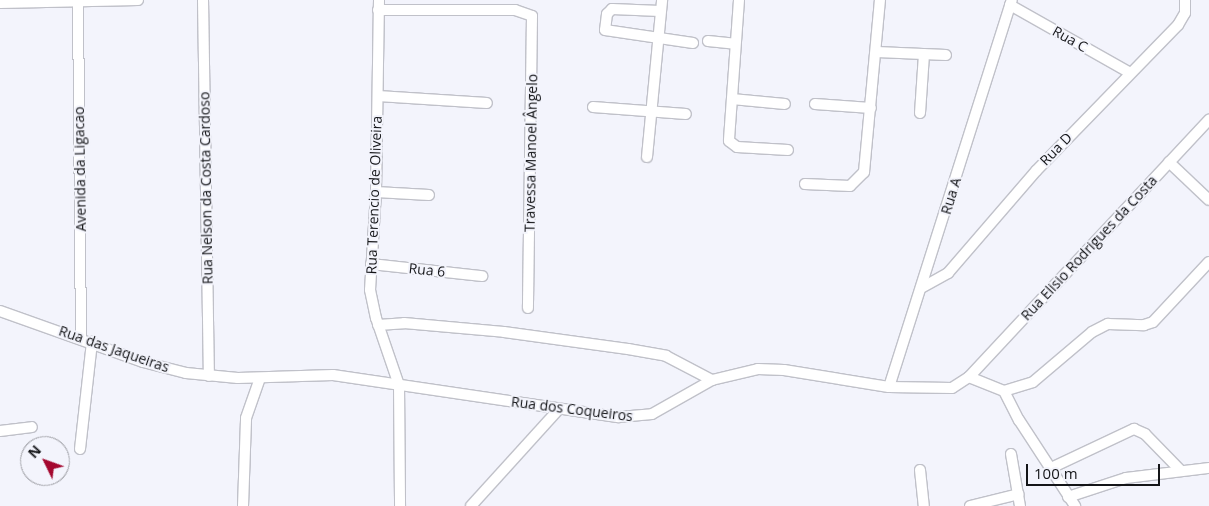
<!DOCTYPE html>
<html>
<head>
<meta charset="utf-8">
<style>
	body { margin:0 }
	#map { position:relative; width:1209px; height:506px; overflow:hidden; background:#f3f4fc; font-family:"Open Sans",sans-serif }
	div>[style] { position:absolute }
	.roads { filter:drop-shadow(1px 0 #c0c1c9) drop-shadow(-1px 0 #c0c1c9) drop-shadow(0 1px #c0c1c9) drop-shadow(0 -1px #c0c1c9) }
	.minor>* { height:10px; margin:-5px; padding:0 5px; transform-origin:5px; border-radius:5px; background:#fff }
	span { translate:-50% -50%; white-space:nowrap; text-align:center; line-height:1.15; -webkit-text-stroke:4px #f3f4fc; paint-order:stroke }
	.street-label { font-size:14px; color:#141518 }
	.north { position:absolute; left:20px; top:436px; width:50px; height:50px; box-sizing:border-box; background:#f3f4fc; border:1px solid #9a9ba1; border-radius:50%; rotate:312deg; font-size:14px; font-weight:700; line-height:20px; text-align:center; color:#141518 }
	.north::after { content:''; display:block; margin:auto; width:18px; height:22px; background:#a4072f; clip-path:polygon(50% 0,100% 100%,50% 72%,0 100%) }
	.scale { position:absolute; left:1026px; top:464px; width:134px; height:22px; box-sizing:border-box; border:2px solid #141518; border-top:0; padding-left:6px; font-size:15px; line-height:18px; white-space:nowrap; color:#141518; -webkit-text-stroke:4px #f3f4fc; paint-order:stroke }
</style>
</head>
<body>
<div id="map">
	<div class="roads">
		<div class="minor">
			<div style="left:78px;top:0;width:338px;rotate:89.5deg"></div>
			<div style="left:203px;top:0;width:376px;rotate:89.1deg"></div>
			<div style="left:379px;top:0;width:192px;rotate:90.9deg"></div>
			<div style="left:376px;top:192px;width:98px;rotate:93.5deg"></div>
			<div style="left:370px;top:290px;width:29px;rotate:78deg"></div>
			<div style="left:376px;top:318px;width:71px;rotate:71.1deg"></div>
			<div style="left:399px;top:385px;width:121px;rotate:89.5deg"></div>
			<div style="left:739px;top:0;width:141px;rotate:94.1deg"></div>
			<div style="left:729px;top:141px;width:10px;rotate:37deg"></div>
			<div style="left:737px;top:147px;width:51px;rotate:3.4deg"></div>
			<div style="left:0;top:3px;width:138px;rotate:-1.2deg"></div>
			<div style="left:1010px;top:5px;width:138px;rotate:29.5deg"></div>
			<div style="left:378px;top:10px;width:137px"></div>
			<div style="left:515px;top:10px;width:18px;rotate:19deg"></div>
			<div style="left:532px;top:16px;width:292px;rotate:90.8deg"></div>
			<div style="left:660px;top:11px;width:48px;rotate:-177.6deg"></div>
			<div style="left:612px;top:9px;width:7px;rotate:135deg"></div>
			<div style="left:607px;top:14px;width:16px;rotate:97deg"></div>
			<div style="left:605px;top:30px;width:89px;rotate:8.4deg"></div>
			<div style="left:708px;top:41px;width:27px;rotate:6deg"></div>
			<div style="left:877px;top:52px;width:69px;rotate:2.5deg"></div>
			<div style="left:378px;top:96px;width:109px;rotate:3.7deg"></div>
			<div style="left:732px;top:99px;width:53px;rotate:5.4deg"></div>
			<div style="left:815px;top:104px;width:56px;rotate:4.1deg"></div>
			<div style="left:593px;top:107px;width:93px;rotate:4.3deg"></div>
			<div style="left:920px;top:113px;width:59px;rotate:-86.1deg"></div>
			<div style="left:647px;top:157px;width:158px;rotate:-84.5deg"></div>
			<div style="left:1169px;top:162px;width:55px;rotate:43.5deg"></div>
			<div style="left:805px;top:184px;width:45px;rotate:2.5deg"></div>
			<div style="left:850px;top:186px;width:20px;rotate:-45deg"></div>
			<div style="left:864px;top:172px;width:173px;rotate:-84.7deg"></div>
			<div style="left:376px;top:192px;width:53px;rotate:3.2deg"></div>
			<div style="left:371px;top:264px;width:112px;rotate:6.2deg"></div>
			<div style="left:923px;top:287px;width:29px;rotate:-29deg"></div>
			<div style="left:948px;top:273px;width:135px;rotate:-49.2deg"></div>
			<div style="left:1036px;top:171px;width:204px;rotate:-45.8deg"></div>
			<div style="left:1178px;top:25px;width:14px;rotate:-60deg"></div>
			<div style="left:1185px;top:13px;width:13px;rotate:-90deg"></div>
			<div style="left:0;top:311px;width:152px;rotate:19.6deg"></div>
			<div style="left:143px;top:362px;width:44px;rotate:14.3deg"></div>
			<div style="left:186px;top:373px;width:52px;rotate:5.5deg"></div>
			<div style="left:238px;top:378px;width:95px;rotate:-1.8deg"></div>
			<div style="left:333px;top:375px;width:289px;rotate:8.4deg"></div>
			<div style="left:619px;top:417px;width:33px;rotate:-5deg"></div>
			<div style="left:652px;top:414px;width:69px;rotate:-29.5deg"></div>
			<div style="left:712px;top:380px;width:47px;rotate:-13.4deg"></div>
			<div style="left:758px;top:369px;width:26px;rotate:2deg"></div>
			<div style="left:784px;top:370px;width:106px;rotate:9.2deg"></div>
			<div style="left:889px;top:387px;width:63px;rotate:0.9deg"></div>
			<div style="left:952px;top:388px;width:20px;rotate:-33deg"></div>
			<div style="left:969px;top:377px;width:352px;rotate:-47deg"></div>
			<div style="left:378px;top:325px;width:26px;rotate:-4deg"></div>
			<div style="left:404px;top:323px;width:100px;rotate:5.1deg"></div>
			<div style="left:504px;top:332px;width:125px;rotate:7.8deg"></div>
			<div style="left:628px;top:349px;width:39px;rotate:10deg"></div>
			<div style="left:666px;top:356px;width:52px;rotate:27.6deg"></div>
			<div style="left:969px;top:377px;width:38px;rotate:22deg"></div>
			<div style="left:1004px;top:391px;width:30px;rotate:-17deg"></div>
			<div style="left:1033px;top:382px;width:77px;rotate:-40.3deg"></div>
			<div style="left:1092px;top:332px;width:18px;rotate:-27deg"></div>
			<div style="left:1108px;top:324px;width:36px;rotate:2deg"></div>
			<div style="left:1144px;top:325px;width:9px;rotate:-18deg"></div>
			<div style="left:1153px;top:322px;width:82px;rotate:-47deg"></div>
			<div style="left:889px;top:387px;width:406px;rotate:-72.4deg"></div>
			<div style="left:1004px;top:391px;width:33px;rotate:63deg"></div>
			<div style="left:1019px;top:420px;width:103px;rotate:56.9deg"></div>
			<div style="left:0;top:431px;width:32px;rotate:-7deg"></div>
			<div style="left:80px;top:449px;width:108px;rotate:-83.6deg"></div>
			<div style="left:1011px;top:454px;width:53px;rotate:80.2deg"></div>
			<div style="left:1051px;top:468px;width:92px;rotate:-25.2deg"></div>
			<div style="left:1134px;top:429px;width:12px;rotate:24deg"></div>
			<div style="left:1145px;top:434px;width:50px;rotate:45.8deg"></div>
			<div style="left:920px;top:470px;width:36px;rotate:84deg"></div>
			<div style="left:1068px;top:497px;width:61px;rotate:-18.1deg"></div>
			<div style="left:1126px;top:478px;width:84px;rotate:-6.9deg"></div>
			<div style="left:243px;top:506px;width:88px;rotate:-88deg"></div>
			<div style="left:246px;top:418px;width:42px;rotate:-70.7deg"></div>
			<div style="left:471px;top:506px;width:130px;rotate:-47.8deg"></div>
			<div style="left:970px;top:506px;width:50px;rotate:-13.8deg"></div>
		</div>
	</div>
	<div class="street-label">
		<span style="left:1070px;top:39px;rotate:29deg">Rua C</span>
		<span style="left:1056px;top:149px;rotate:-46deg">Rua D</span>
		<span style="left:531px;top:153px;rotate:-89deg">Travessa Manoel Ângelo</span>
		<span style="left:80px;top:169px;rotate:-91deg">Avenida da Ligacao</span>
		<span style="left:206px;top:188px;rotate:-91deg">Rua Nelson da Costa Cardoso</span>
		<span style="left:374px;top:195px;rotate:-88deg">Rua Terencio de Oliveira</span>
		<span style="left:951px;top:196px;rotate:-73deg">Rua A</span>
		<span style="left:1089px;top:248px;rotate:-47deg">Rua Elisio Rodrigues da Costa</span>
		<span style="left:427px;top:270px;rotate:6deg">Rua 6</span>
		<span style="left:114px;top:349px;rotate:19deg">Rua das Jaqueiras</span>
		<span style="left:572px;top:409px;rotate:7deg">Rua dos Coqueiros</span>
	</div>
	<div class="north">N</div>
	<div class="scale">100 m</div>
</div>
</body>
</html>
